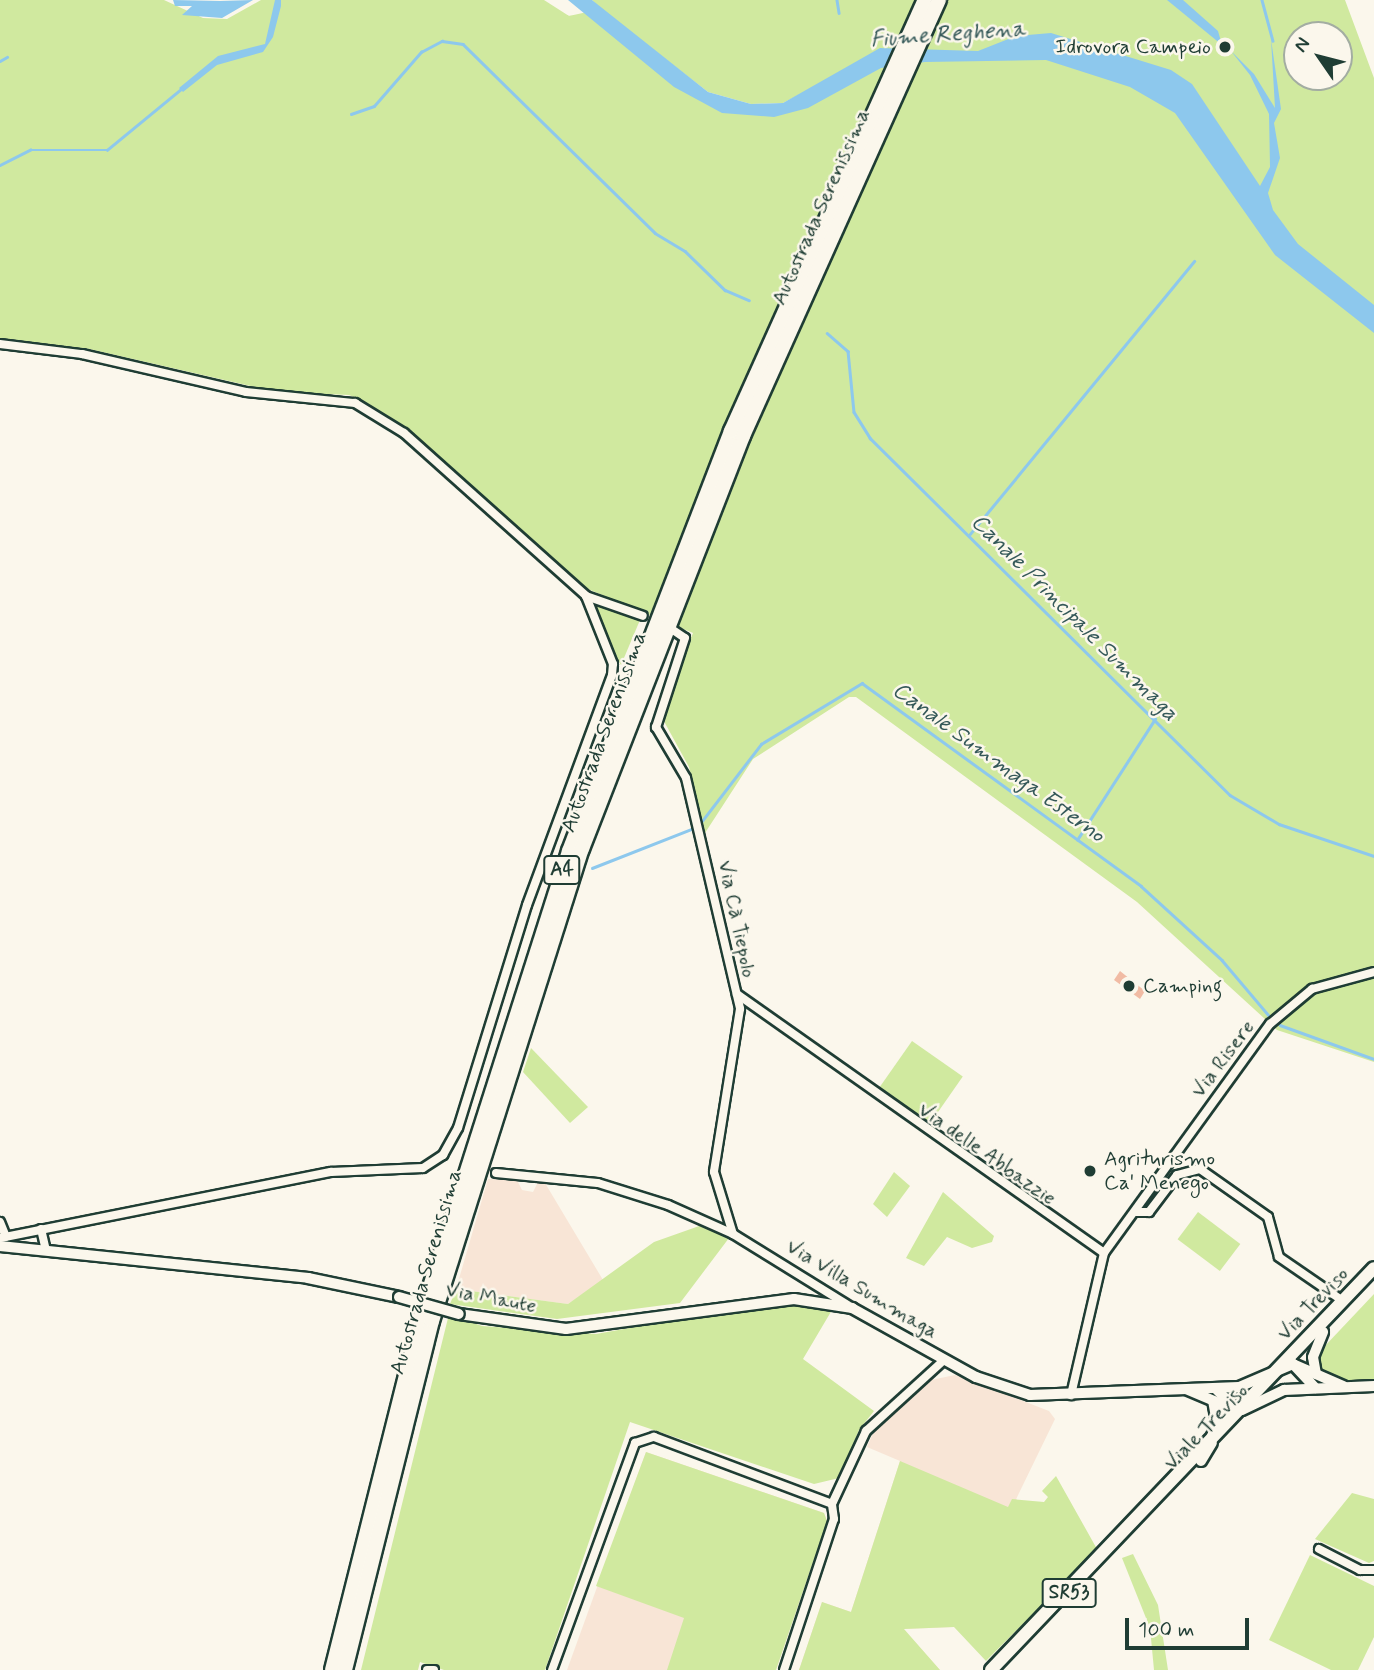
<!DOCTYPE html>
<html>
<head>
<meta charset="utf-8">
<style>
	body { margin:0 }
	#map { position:relative; width:1374px; height:1670px; overflow:hidden; background:#fbf7ec; font-family:Mynerve,sans-serif }
	div>[style] { position:absolute }
	.built>* { inset:0; background:#f8e5d6 }
	.green>* { inset:0; background:#d0e99f; transform-origin:0 0 }
	.water>* { inset:0; background:#8dc8ed }
	.stream>* { height:2.5px; margin:-1.25px; padding:0 1.25px; transform-origin:1.25px; border-radius:1.25px; background:#8dc8ed }
	.building>* { inset:0; background:#f1bba4 }
	.roads { filter:drop-shadow(2px 0 #1f3d34) drop-shadow(-2px 0 #1f3d34) drop-shadow(0 2px #1f3d34) drop-shadow(0 -2px #1f3d34) }
	.street>* { height:8px; margin:-4px; padding:0 4px; transform-origin:4px; border-radius:4px; background:#fbf7ec }
	.secondary>* { height:10px; margin:-5px; padding:0 5px; transform-origin:5px; border-radius:5px; background:#fbf7ec }
	.primary>* { height:12px; margin:-6px; padding:0 6px; transform-origin:6px; border-radius:6px; background:#fbf7ec }
	.highway>* { height:14px; margin:-7px; padding:0 7px; transform-origin:7px; border-radius:7px; background:#fbf7ec }
	.bridges { filter:drop-shadow(2px 0 #1f3d34) drop-shadow(-2px 0 #1f3d34) drop-shadow(0 2px #1f3d34) drop-shadow(0 -2px #1f3d34) }
	.secondary-bridge>* { height:10px; margin:-5px; padding:0 5px; transform-origin:5px; border-radius:5px; background:#fbf7ec }
	.dots>* { width:19px; height:19px; translate:-50% -50%; box-sizing:border-box; border:4px solid #fbf7ec; border-radius:50% }
	span { translate:-50% -50%; white-space:nowrap; text-align:center; line-height:1.15; -webkit-text-stroke:5px #fbf7ec; paint-order:stroke }
	.shield-label span { padding:2px 5px; background:#fbf7ec; border:2px solid; border-radius:5px; -webkit-text-stroke-width:0 }
	.shield-label { font-size:19px; color:#1f3d34; font-weight:700 }
	.poi-label { font-size:21px; color:#1f3d34 }
	.right { translate:-100% -50%; text-align:right }
	.left { translate:0 -50%; text-align:left }
	.street-label { font-size:21px; color:#1f3d34 }
	.water-label { font-size:23px; color:#355959; font-style:italic }
	.north { position:absolute; left:1283px; top:21px; width:70px; height:70px; box-sizing:border-box; background:#fbf7ec; border:2px solid #a3ada2; border-radius:50%; rotate:305deg; font-size:19px; font-weight:700; line-height:28px; text-align:center; color:#1f3d34 }
	.north::after { content:''; display:block; margin:auto; width:24px; height:32px; background:#1f3d34; clip-path:polygon(50% 0,100% 100%,50% 72%,0 100%) }
	.scale { position:absolute; left:1125px; top:1618px; width:124px; height:32px; box-sizing:border-box; border:4px solid #1f3d34; border-top:0; padding-left:9px; font-size:21px; line-height:24px; white-space:nowrap; color:#1f3d34; -webkit-text-stroke:5px #fbf7ec; paint-order:stroke }
</style>
</head>
<body>
<div id="map">
	<div class="built">
		<div style="clip-path:polygon(488px 1179px,517px 1180px,522px 1190px,533px 1192px,538px 1182px,545px 1183px,603px 1280px,568px 1304px,456px 1289px)"></div>
		<div style="clip-path:polygon(955px 1375px,1049px 1411px,1055px 1419px,954px 1627px,903px 1629px,940px 1670px,799px 1670px,822px 1602px,851px 1612px,900px 1461px,867px 1447px,873px 1433px,931px 1380px)"></div>
		<div style="clip-path:polygon(646px 1452px,824px 1513px,827px 1521px,776px 1670px,567px 1670px)"></div>
	</div>
	<div class="green">
		<div style="clip-path:polygon(evenodd,0 0,164px 0,203px 18px,227px 19px,261px 0,544px 0,569px 16px,601px 9px,592px 0,1345px 0,1374px 78px,1374px 1062px,1277px 1030px,1137px 902px,856px 697px,849px 697px,753px 759px,705px 833px,689px 767px,660px 714px,693px 633px,583px 587px,406px 431px,363px 401px,349px 395px,277px 392px,89px 349px,0 338px,0 0,1297px 35px,1339px 35px,1339px 77px,1297px 77px,1297px 35px,0 0,655px 51px,708px 92px,751px 104px,783px 103px,841px 73px,779px 110px,696px 98px,655px 51px)"></div>
		<div style="clip-path:polygon(597px 602px,640px 620px,621px 665px,592px 612px)"></div>
		<div style="left:912px;top:1041px;width:62px;height:59px;rotate:35deg"></div>
		<div style="clip-path:polygon(531px 1048px,588px 1107px,570px 1123px,523px 1072px)"></div>
		<div style="clip-path:polygon(894px 1172px,910px 1186px,887px 1217px,873px 1204px)"></div>
		<div style="clip-path:polygon(943px 1192px,994px 1236px,992px 1242px,972px 1248px,947px 1237px,924px 1266px,906px 1258px)"></div>
		<div style="left:1198px;top:1212px;width:53px;height:34px;rotate:37deg"></div>
		<div style="clip-path:polygon(702px 1225px,729px 1238px,680px 1303px,557px 1319px,450px 1304px,456px 1289px,568px 1304px,654px 1242px)"></div>
		<div style="clip-path:polygon(1374px 1294px,1374px 1382px,1336px 1383px,1321px 1375px,1318px 1361px,1323px 1348px)"></div>
		<div style="clip-path:polygon(794px 1304px,832px 1310px,803px 1359px,874px 1411px,859px 1430px,839px 1478px,814px 1484px,630px 1422px,545px 1670px,444px 1670px,420px 1662px,418px 1670px,361px 1670px,449px 1314px,482px 1326px,596px 1334px,752px 1306px)"></div>
		<div style="clip-path:polygon(646px 1452px,824px 1513px,827px 1521px,776px 1670px,667px 1670px,684px 1618px,596px 1586px)"></div>
		<div style="clip-path:polygon(900px 1461px,1008px 1507px,1012px 1499px,1044px 1502px,1048px 1497px,1042px 1491px,1056px 1476px,1097px 1549px,986px 1661px,954px 1627px,904px 1629px,940px 1670px,799px 1670px,822px 1602px,851px 1612px)"></div>
		<div style="clip-path:polygon(1352px 1493px,1374px 1499px,1374px 1561px,1369px 1563px,1315px 1539px)"></div>
		<div style="clip-path:polygon(1133px 1554px,1158px 1605px,1168px 1670px,1154px 1670px,1150px 1628px,1122px 1558px)"></div>
		<div style="clip-path:polygon(1310px 1555px,1374px 1586px,1374px 1637px,1358px 1670px,1331px 1670px,1269px 1640px)"></div>
	</div>
	<div class="water">
		<div style="clip-path:polygon(173px 0,220px 1px,253px 0,222px 18px,182px 15px,192px 6px,175px 6px)"></div>
		<div style="clip-path:polygon(275px 0,281px 0,281px 6px,273px 37px,263px 52px,217px 65px,183px 92px,179px 88px,218px 56px,265px 44px)"></div>
		<div style="clip-path:polygon(568px 0,592px 0,708px 92px,751px 104px,783px 103px,880px 48px,978px 51px,1016px 36px,1051px 33px,1171px 70px,1192px 84px,1260px 186px,1270px 167px,1269px 114px,1250px 75px,1231px 51px,1254px 74px,1275px 108px,1271px 39px,1281px 109px,1274px 123px,1280px 158px,1268px 193px,1273px 210px,1298px 244px,1374px 305px,1374px 333px,1275px 255px,1175px 113px,1130px 87px,1046px 60px,925px 62px,881px 68px,808px 108px,774px 117px,722px 113px,674px 87px)"></div>
		<div style="clip-path:polygon(1167px 0,1183px 0,1218px 31px,1222px 45px)"></div>
	</div>
	<div class="stream">
		<div style="left:837px;top:0;width:13px;rotate:81deg"></div>
		<div style="left:1262px;top:0;width:42px;rotate:75deg"></div>
		<div style="left:0;top:61px;width:8px;rotate:-30deg"></div>
		<div style="left:351px;top:114px;width:24px;rotate:-19deg"></div>
		<div style="left:374px;top:106px;width:72px;rotate:-49deg"></div>
		<div style="left:421px;top:52px;width:24px;rotate:-28deg"></div>
		<div style="left:442px;top:41px;width:21px;rotate:8deg"></div>
		<div style="left:463px;top:44px;width:269px;rotate:44.5deg"></div>
		<div style="left:655px;top:233px;width:35px;rotate:31deg"></div>
		<div style="left:685px;top:251px;width:56px;rotate:44.3deg"></div>
		<div style="left:725px;top:290px;width:26px;rotate:23deg"></div>
		<div style="left:0;top:165px;width:34px;rotate:-27deg"></div>
		<div style="left:30px;top:150px;width:77px"></div>
		<div style="left:107px;top:150px;width:96px;rotate:-39.5deg"></div>
		<div style="left:827px;top:333px;width:28px;rotate:41deg"></div>
		<div style="left:848px;top:351px;width:61px;rotate:84.4deg"></div>
		<div style="left:854px;top:412px;width:31px;rotate:58deg"></div>
		<div style="left:870px;top:438px;width:507px;rotate:44.76deg"></div>
		<div style="left:1230px;top:795px;width:57px;rotate:30.6deg"></div>
		<div style="left:1279px;top:824px;width:100px;rotate:18.6deg"></div>
		<div style="left:970px;top:534px;width:353px;rotate:-50.6deg"></div>
		<div style="left:702px;top:821px;width:97px;rotate:-52.5deg"></div>
		<div style="left:761px;top:744px;width:118px;rotate:-31.1deg"></div>
		<div style="left:862px;top:683px;width:345px;rotate:36deg"></div>
		<div style="left:1141px;top:886px;width:110px;rotate:42.4deg"></div>
		<div style="left:1222px;top:960px;width:76px;rotate:49.8deg"></div>
		<div style="left:1077px;top:840px;width:144px;rotate:-57.2deg"></div>
		<div style="left:592px;top:868px;width:110px;rotate:-21.4deg"></div>
		<div style="left:1280px;top:1025px;width:100px;rotate:19.9deg"></div>
	</div>
	<div class="building">
		<div style="clip-path:polygon(1120px 971px,1145px 991px,1140px 999px,1114px 980px)"></div>
	</div>
	<div class="roads">
		<div class="street">
			<div style="left:0;top:344px;width:83px;rotate:7deg"></div>
			<div style="left:82px;top:354px;width:168px;rotate:13deg"></div>
			<div style="left:246px;top:392px;width:110px;rotate:5.8deg"></div>
			<div style="left:355px;top:403px;width:57px;rotate:31.5deg"></div>
			<div style="left:404px;top:433px;width:244px;rotate:41.8deg"></div>
			<div style="left:586px;top:596px;width:60px;rotate:19.3deg"></div>
			<div style="left:673px;top:630px;width:14px;rotate:34deg"></div>
			<div style="left:685px;top:638px;width:94px;rotate:108deg"></div>
			<div style="left:656px;top:727px;width:59px;rotate:59.5deg"></div>
			<div style="left:686px;top:778px;width:237px;rotate:76.8deg"></div>
			<div style="left:740px;top:1009px;width:165px;rotate:99.1deg"></div>
			<div style="left:714px;top:1172px;width:65px;rotate:73deg"></div>
			<div style="left:737px;top:994px;width:449px;rotate:35.2deg"></div>
			<div style="left:1104px;top:1253px;width:146px;rotate:103.1deg"></div>
			<div style="left:496px;top:1173px;width:102px;rotate:5.6deg"></div>
			<div style="left:598px;top:1183px;width:73px;rotate:17.4deg"></div>
			<div style="left:668px;top:1205px;width:71px;rotate:24deg"></div>
			<div style="left:733px;top:1234px;width:135px;rotate:31.7deg"></div>
			<div style="left:1136px;top:1212px;width:13px"></div>
			<div style="left:1149px;top:1212px;width:46px;rotate:-52.9deg"></div>
			<div style="left:1177px;top:1175px;width:24px;rotate:-15deg"></div>
			<div style="left:1200px;top:1169px;width:83px;rotate:35.2deg"></div>
			<div style="left:1268px;top:1217px;width:41px;rotate:74.6deg"></div>
			<div style="left:1279px;top:1257px;width:78px;rotate:34.5deg"></div>
			<div style="left:0;top:1222px;width:16px;rotate:68deg"></div>
			<div style="left:41px;top:1229px;width:22px;rotate:77deg"></div>
			<div style="left:0;top:1238px;width:338px;rotate:-11.3deg"></div>
			<div style="left:331px;top:1172px;width:92px;rotate:-2.5deg"></div>
			<div style="left:423px;top:1168px;width:24px;rotate:-33deg"></div>
			<div style="left:443px;top:1155px;width:31px;rotate:-61deg"></div>
			<div style="left:458px;top:1128px;width:233px;rotate:-72.8deg"></div>
			<div style="left:527px;top:905px;width:245px;rotate:-69.7deg"></div>
			<div style="left:612px;top:675px;width:11px;rotate:-85deg"></div>
			<div style="left:613px;top:664px;width:73px;rotate:-111.7deg"></div>
			<div style="left:1104px;top:1253px;width:283px;rotate:-54.1deg"></div>
			<div style="left:1270px;top:1024px;width:55px;rotate:-39.8deg"></div>
			<div style="left:1312px;top:989px;width:64px;rotate:-15.3deg"></div>
			<div style="left:1319px;top:1549px;width:46px;rotate:27.1deg"></div>
			<div style="left:1360px;top:1570px;width:14px"></div>
			<div style="left:427px;top:1670px;width:7px"></div>
			<div style="left:552px;top:1670px;width:242px;rotate:-69.9deg"></div>
			<div style="left:635px;top:1443px;width:20px;rotate:-18deg"></div>
			<div style="left:654px;top:1437px;width:190px;rotate:20.6deg"></div>
			<div style="left:784px;top:1670px;width:159px;rotate:-71.7deg"></div>
			<div style="left:834px;top:1519px;width:15px;rotate:-98deg"></div>
			<div style="left:832px;top:1504px;width:81px;rotate:-65deg"></div>
			<div style="left:866px;top:1431px;width:105px;rotate:-42.3deg"></div>
		</div>
		<div class="secondary">
			<div style="left:0;top:1246px;width:310px;rotate:5.9deg"></div>
			<div style="left:308px;top:1278px;width:93px;rotate:11.8deg"></div>
			<div style="left:459px;top:1314px;width:108px;rotate:8deg"></div>
			<div style="left:566px;top:1329px;width:230px;rotate:-7.5deg"></div>
			<div style="left:794px;top:1299px;width:59px;rotate:8.8deg"></div>
			<div style="left:852px;top:1308px;width:142px;rotate:29.1deg"></div>
			<div style="left:976px;top:1377px;width:57px;rotate:18.4deg"></div>
			<div style="left:1030px;top:1395px;width:209px;rotate:-2.2deg"></div>
			<div style="left:1239px;top:1387px;width:59px;rotate:-23.1deg"></div>
			<div style="left:1293px;top:1364px;width:55px;rotate:23.7deg"></div>
			<div style="left:1293px;top:1364px;width:33px;rotate:47deg"></div>
			<div style="left:1316px;top:1374px;width:17px;rotate:-100deg"></div>
			<div style="left:1313px;top:1357px;width:27px;rotate:-68deg"></div>
			<div style="left:1215px;top:1388px;width:33px;rotate:45deg"></div>
			<div style="left:1188px;top:1390px;width:54px;rotate:22.8deg"></div>
			<div style="left:1242px;top:1410px;width:47px;rotate:-25.5deg"></div>
			<div style="left:1284px;top:1390px;width:90px;rotate:-2.5deg"></div>
			<div style="left:1212px;top:1436px;width:14px;rotate:-69deg"></div>
			<div style="left:1217px;top:1423px;width:22px;rotate:-100deg"></div>
			<div style="left:1201px;top:1461px;width:21px;rotate:-59deg"></div>
		</div>
		<div class="primary">
			<div style="left:991px;top:1670px;width:555px;rotate:-46.39deg"></div>
		</div>
		<div class="highway">
			<div style="left:332px;top:1670px;width:366px;rotate:-75.9deg"></div>
			<div style="left:421px;top:1315px;width:487px;rotate:-72.3deg"></div>
			<div style="left:569px;top:851px;width:450px;rotate:-68.9deg"></div>
			<div style="left:731px;top:431px;width:473px;rotate:-65.8deg"></div>
			<div style="left:345px;top:1670px;width:360px;rotate:-76deg"></div>
			<div style="left:432px;top:1321px;width:495px;rotate:-72.4deg"></div>
			<div style="left:582px;top:849px;width:443px;rotate:-68.7deg"></div>
			<div style="left:743px;top:436px;width:478px;rotate:-65.8deg"></div>
		</div>
	</div>
	<div class="bridges">
		<div class="secondary-bridge">
			<div style="left:399px;top:1297px;width:62px;rotate:15.8deg"></div>
		</div>
	</div>
	<div class="dots">
		<div style="left:1225px;top:47px;background:#1f3d34"></div>
		<div style="left:1129px;top:986px;background:#1f3d34"></div>
		<div style="left:1090px;top:1171px;background:#1f3d34"></div>
	</div>
	<div class="shield-label">
		<span style="left:562px;top:870px">A4</span>
		<span style="left:1069px;top:1593px">SR53</span>
	</div>
	<div class="poi-label">
		<span class="right" style="left:1211px;top:47px">Idrovora Campeio</span>
		<span class="left" style="left:1143px;top:986px">Camping</span>
		<span class="left" style="left:1104px;top:1171px">Agriturismo<br>Ca' Menego</span>
	</div>
	<div class="street-label">
		<span style="left:821px;top:207px;rotate:-66deg">Autostrada Serenissima</span>
		<span style="left:604px;top:732px;rotate:-70deg">Autostrada Serenissima</span>
		<span style="left:737px;top:919px;rotate:78deg">Via Cà Tiepolo</span>
		<span style="left:1223px;top:1059px;rotate:-53deg">Via Risere</span>
		<span style="left:987px;top:1154px;rotate:35deg">Via delle Abbazzie</span>
		<span style="left:426px;top:1272px;rotate:-74deg">Autostrada Serenissima</span>
		<span style="left:862px;top:1289px;rotate:31deg">Via Villa Summaga</span>
		<span style="left:491px;top:1298px;rotate:11deg">Via Maute</span>
		<span style="left:1313px;top:1304px;rotate:-46deg">Via Treviso</span>
		<span style="left:1206px;top:1427px;rotate:-46deg">Viale Treviso</span>
	</div>
	<div class="water-label">
		<span style="left:948px;top:35px;rotate:-4deg">Fiume Reghena</span>
		<span style="left:1074px;top:618px;rotate:45deg">Canale Principale Summaga</span>
		<span style="left:998px;top:763px;rotate:36deg">Canale Summaga Esterno</span>
	</div>
	<div class="north">N</div>
	<div class="scale">100 m</div>
</div>
</body>
</html>
